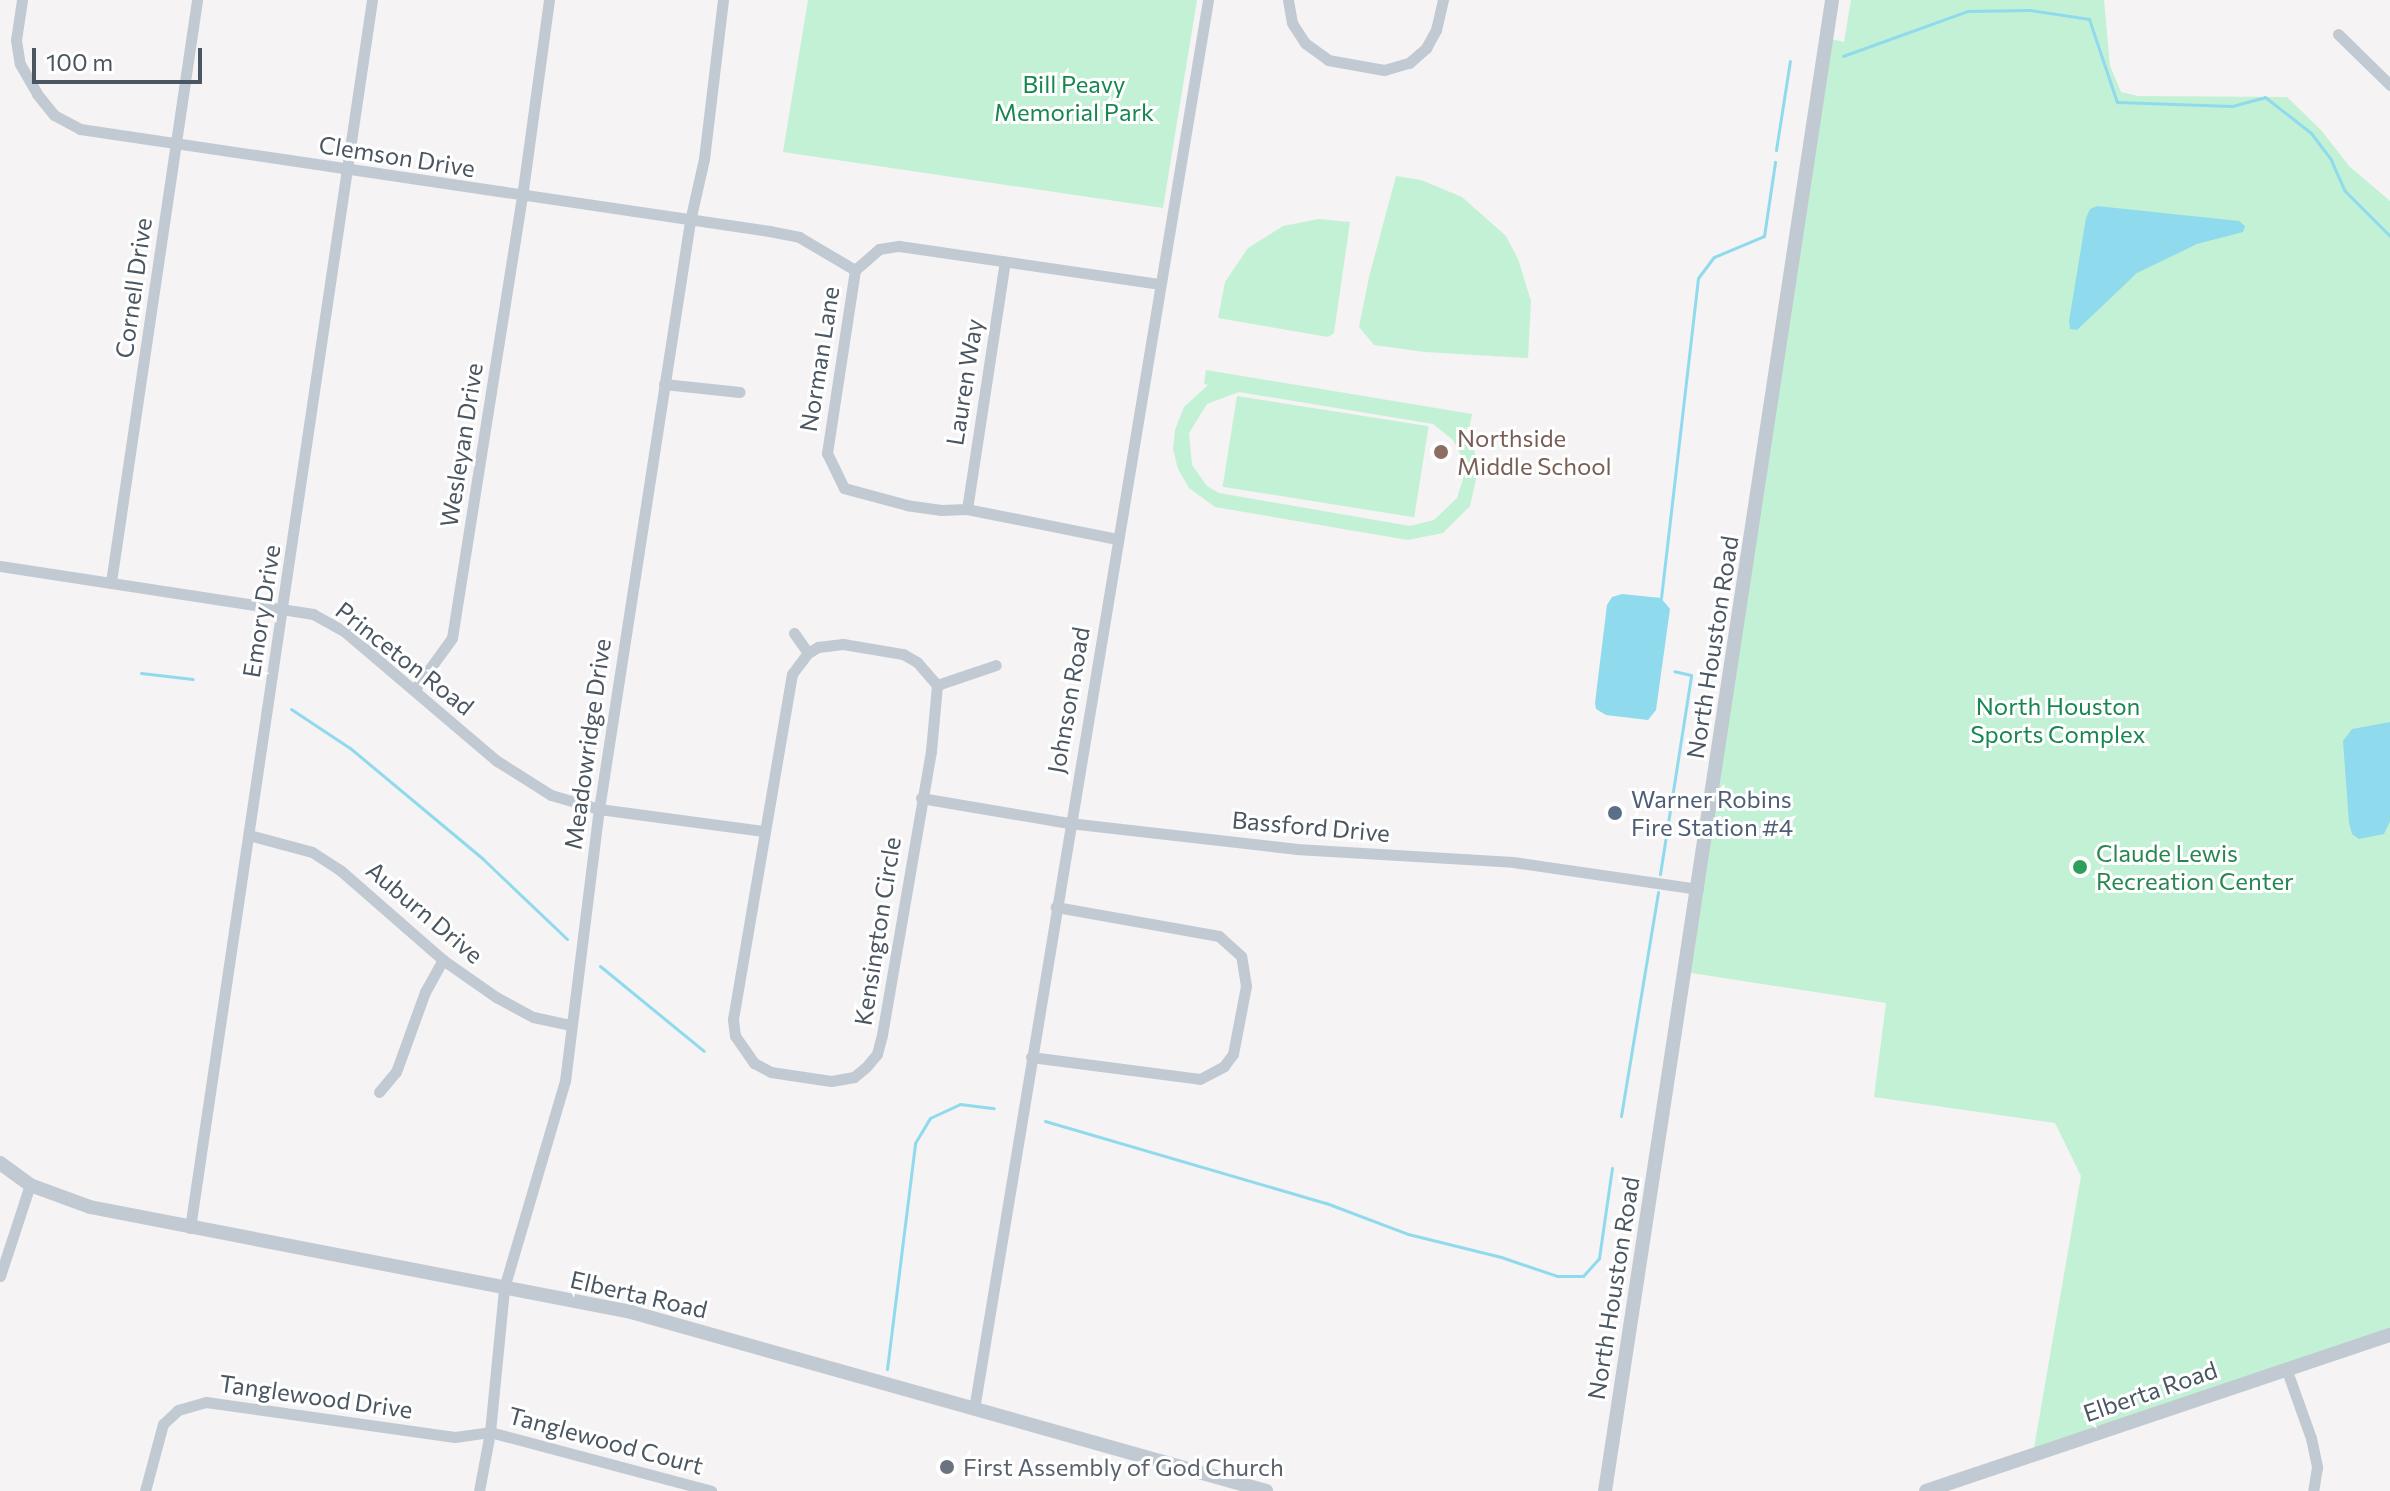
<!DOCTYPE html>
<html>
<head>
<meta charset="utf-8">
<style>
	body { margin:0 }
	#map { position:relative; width:2390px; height:1491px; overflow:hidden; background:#f5f3f3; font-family:Commissioner,sans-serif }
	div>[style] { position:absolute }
	.green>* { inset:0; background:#c3f1d5; transform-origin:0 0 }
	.water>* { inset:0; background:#90daee }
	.stream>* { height:3px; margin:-1.5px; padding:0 1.5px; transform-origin:1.5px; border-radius:1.5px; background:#90daee }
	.minor>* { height:11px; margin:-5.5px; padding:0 5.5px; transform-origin:5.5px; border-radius:5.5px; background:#c1cad2 }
	.tertiary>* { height:14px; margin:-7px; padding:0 7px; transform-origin:7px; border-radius:7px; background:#c1cad2 }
	.dots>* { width:22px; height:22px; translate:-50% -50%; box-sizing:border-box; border:4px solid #fff; border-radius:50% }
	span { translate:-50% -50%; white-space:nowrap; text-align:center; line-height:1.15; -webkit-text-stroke:6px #fff; paint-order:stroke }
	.park-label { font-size:24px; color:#17864f }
	.street-label { font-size:24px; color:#4a5661 }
	.education-label { font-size:24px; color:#785e54 }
	.left { translate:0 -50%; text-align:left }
	.service-label { font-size:24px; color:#4e5e75 }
	.leisure-label { font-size:24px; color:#27864d }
	.worship-label { font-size:24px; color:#5b616d }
	.scale { position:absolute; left:32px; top:48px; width:170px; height:36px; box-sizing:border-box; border:4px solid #4a5661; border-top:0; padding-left:10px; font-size:24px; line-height:28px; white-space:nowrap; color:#4a5661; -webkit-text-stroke:6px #fff; paint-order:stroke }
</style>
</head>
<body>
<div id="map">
	<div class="green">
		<div style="clip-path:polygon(808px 0,1197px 0,1163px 208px,783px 152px)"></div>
		<div style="clip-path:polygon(1851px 0,2104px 0,2110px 66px,2121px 92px,2138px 96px,2287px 97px,2321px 130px,2349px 166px,2390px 201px,2390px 1335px,2033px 1454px,2081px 1176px,2055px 1123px,1874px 1097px,1886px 1003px,1685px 972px,1826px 38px,1844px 42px)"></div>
		<div style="clip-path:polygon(1396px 176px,1421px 180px,1462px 197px,1506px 236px,1518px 259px,1531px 301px,1528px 358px,1425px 352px,1374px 345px,1359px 327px,1369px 277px)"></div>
		<div style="clip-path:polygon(1319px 219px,1350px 222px,1334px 333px,1328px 337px,1218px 318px,1225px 282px,1248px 248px,1283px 226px)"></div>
		<div style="clip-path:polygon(evenodd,1206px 370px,1472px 414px,1469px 429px,1462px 428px,1474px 448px,1478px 470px,1470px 506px,1443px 533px,1408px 540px,1215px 507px,1189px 488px,1178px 469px,1173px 449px,1175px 430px,1184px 407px,1208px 385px,1204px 384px,1206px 370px,1239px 392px,1433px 424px,1453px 440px,1462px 457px,1463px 479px,1457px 498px,1434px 520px,1410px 526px,1219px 493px,1207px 486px,1192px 465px,1189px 433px,1207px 404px,1239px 392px)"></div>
		<div style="left:1237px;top:396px;width:194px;height:92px;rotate:9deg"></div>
	</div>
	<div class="water">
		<div style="clip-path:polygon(2097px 206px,2239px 221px,2245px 226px,2243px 232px,2197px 244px,2137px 273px,2077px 330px,2070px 329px,2069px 321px,2086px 218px,2090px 209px)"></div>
		<div style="clip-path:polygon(1622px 594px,1661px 598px,1670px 609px,1656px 710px,1648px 720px,1606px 715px,1596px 709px,1595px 703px,1607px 605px,1612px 597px)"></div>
		<div style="clip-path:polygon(2390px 722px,2390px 821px,2384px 834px,2359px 839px,2352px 834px,2349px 823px,2343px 741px,2352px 729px)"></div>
	</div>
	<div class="stream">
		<div style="left:1843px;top:56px;width:132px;rotate:-19.9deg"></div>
		<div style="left:1967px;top:11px;width:63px;rotate:-0.9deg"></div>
		<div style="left:2030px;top:10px;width:60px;rotate:8.7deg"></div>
		<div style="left:2089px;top:19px;width:88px;rotate:71.4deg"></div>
		<div style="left:2117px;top:102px;width:115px;rotate:2deg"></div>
		<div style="left:2232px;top:106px;width:34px;rotate:-15deg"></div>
		<div style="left:2265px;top:97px;width:58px;rotate:38deg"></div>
		<div style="left:2311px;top:133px;width:34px;rotate:53deg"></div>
		<div style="left:2331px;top:160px;width:34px;rotate:66deg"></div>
		<div style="left:2345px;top:191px;width:64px;rotate:45deg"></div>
		<div style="left:1776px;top:150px;width:90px;rotate:-81.1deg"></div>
		<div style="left:1661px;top:598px;width:322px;rotate:-83.4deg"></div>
		<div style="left:1698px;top:278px;width:26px;rotate:-53deg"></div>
		<div style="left:1714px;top:257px;width:54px;rotate:-22.8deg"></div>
		<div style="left:1764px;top:236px;width:75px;rotate:-81.5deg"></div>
		<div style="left:141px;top:673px;width:52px;rotate:6.6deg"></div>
		<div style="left:291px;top:709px;width:71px;rotate:33.5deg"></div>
		<div style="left:350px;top:748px;width:173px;rotate:39.8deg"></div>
		<div style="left:483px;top:859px;width:116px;rotate:43.6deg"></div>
		<div style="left:1660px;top:874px;width:201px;rotate:-81.1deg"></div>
		<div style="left:1691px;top:675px;width:17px;rotate:-167deg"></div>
		<div style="left:600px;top:966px;width:134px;rotate:39.3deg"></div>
		<div style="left:1621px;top:1116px;width:227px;rotate:-80.6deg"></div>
		<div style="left:1045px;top:1121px;width:293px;rotate:16.3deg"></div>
		<div style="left:1326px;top:1203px;width:88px;rotate:20.7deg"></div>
		<div style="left:1408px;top:1234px;width:96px;rotate:13.9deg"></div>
		<div style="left:1501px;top:1257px;width:59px;rotate:18.7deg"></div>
		<div style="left:1557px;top:1276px;width:26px"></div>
		<div style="left:1583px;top:1276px;width:24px;rotate:-48deg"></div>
		<div style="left:1599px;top:1258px;width:91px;rotate:-81.8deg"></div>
		<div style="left:887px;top:1369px;width:228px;rotate:-82.9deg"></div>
		<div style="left:915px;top:1143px;width:29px;rotate:-59deg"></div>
		<div style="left:930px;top:1118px;width:33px;rotate:-25deg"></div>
		<div style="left:960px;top:1104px;width:34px;rotate:7deg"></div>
	</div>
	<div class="minor">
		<div style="left:22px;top:0;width:40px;rotate:98.5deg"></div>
		<div style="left:16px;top:40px;width:24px;rotate:81deg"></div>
		<div style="left:20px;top:64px;width:34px;rotate:60deg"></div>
		<div style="left:37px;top:94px;width:27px;rotate:51deg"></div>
		<div style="left:54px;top:115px;width:30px;rotate:28deg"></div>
		<div style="left:80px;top:129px;width:697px;rotate:8.42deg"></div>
		<div style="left:769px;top:231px;width:31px;rotate:11deg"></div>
		<div style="left:799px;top:237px;width:65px;rotate:30.5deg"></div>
		<div style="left:1288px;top:0;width:23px;rotate:80deg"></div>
		<div style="left:1292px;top:23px;width:24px;rotate:57deg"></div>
		<div style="left:1305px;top:43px;width:29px;rotate:36deg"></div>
		<div style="left:1328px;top:60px;width:57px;rotate:10.1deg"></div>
		<div style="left:1384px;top:70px;width:26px;rotate:-16deg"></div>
		<div style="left:1409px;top:63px;width:23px;rotate:-41deg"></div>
		<div style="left:1426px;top:48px;width:21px;rotate:-61deg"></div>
		<div style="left:1436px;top:30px;width:31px;rotate:-77deg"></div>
		<div style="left:2338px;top:34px;width:73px;rotate:44.4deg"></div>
		<div style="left:664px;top:384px;width:76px;rotate:6deg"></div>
		<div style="left:967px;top:509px;width:250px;rotate:-81.3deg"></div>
		<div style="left:1117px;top:539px;width:153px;rotate:-168.7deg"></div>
		<div style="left:967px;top:509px;width:26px;rotate:178deg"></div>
		<div style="left:941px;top:510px;width:34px;rotate:-172deg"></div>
		<div style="left:907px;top:505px;width:65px;rotate:-164.9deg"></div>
		<div style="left:844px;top:488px;width:39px;rotate:-116deg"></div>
		<div style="left:827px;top:453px;width:185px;rotate:-81.3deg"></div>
		<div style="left:855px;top:270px;width:32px;rotate:-41deg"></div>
		<div style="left:879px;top:249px;width:20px;rotate:-9deg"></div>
		<div style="left:899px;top:246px;width:264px;rotate:8.3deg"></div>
		<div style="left:0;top:566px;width:317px;rotate:8.7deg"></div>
		<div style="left:313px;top:614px;width:35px;rotate:29deg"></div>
		<div style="left:344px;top:631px;width:201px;rotate:40.4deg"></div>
		<div style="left:497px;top:761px;width:64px;rotate:32.2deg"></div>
		<div style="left:551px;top:795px;width:50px;rotate:16.3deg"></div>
		<div style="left:599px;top:809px;width:166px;rotate:7.6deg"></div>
		<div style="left:111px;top:582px;width:588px;rotate:-81.59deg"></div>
		<div style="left:794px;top:633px;width:24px;rotate:55deg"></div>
		<div style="left:843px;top:644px;width:61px;rotate:9.5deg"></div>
		<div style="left:903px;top:654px;width:16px;rotate:30deg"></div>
		<div style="left:917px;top:662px;width:30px;rotate:49deg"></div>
		<div style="left:937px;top:685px;width:66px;rotate:95.2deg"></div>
		<div style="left:931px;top:751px;width:288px;rotate:99.8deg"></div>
		<div style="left:882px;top:1035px;width:20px;rotate:105deg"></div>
		<div style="left:877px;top:1054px;width:17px;rotate:130deg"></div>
		<div style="left:866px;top:1067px;width:16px;rotate:140deg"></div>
		<div style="left:854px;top:1077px;width:23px;rotate:170deg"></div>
		<div style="left:831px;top:1081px;width:61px;rotate:-171.5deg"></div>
		<div style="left:771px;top:1072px;width:19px;rotate:-152deg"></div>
		<div style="left:754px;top:1063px;width:33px;rotate:-125deg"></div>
		<div style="left:735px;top:1036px;width:17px;rotate:-97deg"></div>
		<div style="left:733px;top:1019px;width:350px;rotate:-80.3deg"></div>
		<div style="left:792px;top:674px;width:26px;rotate:-53deg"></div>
		<div style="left:808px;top:653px;width:12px;rotate:-31deg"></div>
		<div style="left:818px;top:647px;width:25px;rotate:-7deg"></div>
		<div style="left:937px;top:685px;width:62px;rotate:-18.7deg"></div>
		<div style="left:415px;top:689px;width:63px;rotate:-54deg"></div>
		<div style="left:452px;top:638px;width:447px;rotate:-81deg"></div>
		<div style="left:522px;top:197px;width:199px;rotate:-82.2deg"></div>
		<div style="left:921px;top:798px;width:150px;rotate:9.6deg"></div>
		<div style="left:1069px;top:823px;width:228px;rotate:6.5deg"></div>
		<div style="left:1296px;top:849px;width:217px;rotate:3.4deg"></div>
		<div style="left:1513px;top:862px;width:187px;rotate:8.3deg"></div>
		<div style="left:249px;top:835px;width:65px;rotate:15.1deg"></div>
		<div style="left:312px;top:852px;width:33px;rotate:33deg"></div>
		<div style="left:340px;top:870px;width:137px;rotate:41.1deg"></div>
		<div style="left:443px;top:960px;width:65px;rotate:34.9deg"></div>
		<div style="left:496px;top:997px;width:42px;rotate:28.4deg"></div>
		<div style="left:533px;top:1017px;width:39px;rotate:12deg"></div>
		<div style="left:1031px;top:1057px;width:170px;rotate:7.4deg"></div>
		<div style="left:1200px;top:1079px;width:27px;rotate:-28deg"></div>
		<div style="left:1224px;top:1066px;width:15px;rotate:-53deg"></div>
		<div style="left:1233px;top:1054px;width:69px;rotate:-79.2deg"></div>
		<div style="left:1246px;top:986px;width:30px;rotate:-99deg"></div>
		<div style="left:1241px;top:956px;width:30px;rotate:-138deg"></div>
		<div style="left:1219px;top:936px;width:166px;rotate:-169.9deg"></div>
		<div style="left:379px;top:1092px;width:26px;rotate:-50deg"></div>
		<div style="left:396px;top:1072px;width:85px;rotate:-70.1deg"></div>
		<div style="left:425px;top:992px;width:37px;rotate:-61deg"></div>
		<div style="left:190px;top:1228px;width:1241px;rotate:-81.57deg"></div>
		<div style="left:0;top:1276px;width:96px;rotate:-71.8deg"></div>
		<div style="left:2287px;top:1371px;width:71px;rotate:70.3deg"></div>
		<div style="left:2311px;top:1438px;width:30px;rotate:78deg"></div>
		<div style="left:2317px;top:1467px;width:24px;rotate:99deg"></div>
		<div style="left:974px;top:1409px;width:1428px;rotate:-80.57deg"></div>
		<div style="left:145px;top:1491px;width:69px;rotate:-75deg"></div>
		<div style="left:163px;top:1424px;width:21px;rotate:-43deg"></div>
		<div style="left:178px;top:1410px;width:29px;rotate:-16deg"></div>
		<div style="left:206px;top:1402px;width:251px;rotate:8deg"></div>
		<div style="left:455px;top:1437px;width:35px;rotate:-8deg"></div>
		<div style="left:490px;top:1432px;width:229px;rotate:14.9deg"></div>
		<div style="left:479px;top:1491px;width:60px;rotate:-79.4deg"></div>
		<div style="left:490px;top:1432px;width:145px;rotate:-84.4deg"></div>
		<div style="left:504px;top:1288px;width:216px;rotate:-73.6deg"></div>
		<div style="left:565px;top:1081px;width:274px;rotate:-82.9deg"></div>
		<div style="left:599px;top:809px;width:595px;rotate:-81.2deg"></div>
		<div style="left:690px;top:221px;width:64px;rotate:-77.3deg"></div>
		<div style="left:704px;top:159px;width:160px;rotate:-83.2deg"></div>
	</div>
	<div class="tertiary">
		<div style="left:0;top:1163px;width:37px;rotate:36deg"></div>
		<div style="left:30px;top:1185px;width:64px;rotate:20.1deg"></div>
		<div style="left:90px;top:1207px;width:551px;rotate:10.98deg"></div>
		<div style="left:631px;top:1312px;width:660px;rotate:15.74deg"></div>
		<div style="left:1605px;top:1491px;width:1508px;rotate:-81.34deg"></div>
		<div style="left:1926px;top:1491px;width:490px;rotate:-18.6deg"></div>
	</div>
	<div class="dots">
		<div style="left:1441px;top:452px;background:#8d6e63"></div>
		<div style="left:1615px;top:813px;background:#5c6f8a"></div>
		<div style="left:2080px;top:867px;background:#2e9e5b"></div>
		<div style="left:947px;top:1467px;background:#6b7280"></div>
	</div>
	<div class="park-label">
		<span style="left:1074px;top:98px">Bill Peavy<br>Memorial Park</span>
		<span style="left:2058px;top:720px">North Houston<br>Sports Complex</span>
	</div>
	<div class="street-label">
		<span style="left:397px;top:156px;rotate:9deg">Clemson Drive</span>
		<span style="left:133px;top:288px;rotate:-82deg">Cornell Drive</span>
		<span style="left:819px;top:359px;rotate:-81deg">Norman Lane</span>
		<span style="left:964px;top:382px;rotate:-81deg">Lauren Way</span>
		<span style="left:461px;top:445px;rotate:-81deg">Wesleyan Drive</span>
		<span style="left:261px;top:611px;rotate:-81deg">Emory Drive</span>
		<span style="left:1712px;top:647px;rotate:-81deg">North Houston Road</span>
		<span style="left:405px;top:658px;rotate:38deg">Princeton Road</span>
		<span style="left:1068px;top:700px;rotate:-80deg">Johnson Road</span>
		<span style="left:587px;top:744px;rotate:-82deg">Meadowridge Drive</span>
		<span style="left:1311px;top:826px;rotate:5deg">Bassford Drive</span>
		<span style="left:425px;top:912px;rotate:40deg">Auburn Drive</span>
		<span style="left:877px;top:931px;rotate:-81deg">Kensington Circle</span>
		<span style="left:1613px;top:1288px;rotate:-81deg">North Houston Road</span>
		<span style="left:639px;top:1294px;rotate:13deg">Elberta Road</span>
		<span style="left:2150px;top:1391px;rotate:-19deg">Elberta Road</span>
		<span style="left:316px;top:1396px;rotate:8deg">Tanglewood Drive</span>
		<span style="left:606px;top:1440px;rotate:15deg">Tanglewood Court</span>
	</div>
	<div class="education-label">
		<span class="left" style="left:1457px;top:452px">Northside<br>Middle School</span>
	</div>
	<div class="service-label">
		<span class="left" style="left:1631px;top:813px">Warner Robins<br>Fire Station #4</span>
	</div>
	<div class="leisure-label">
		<span class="left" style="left:2096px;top:867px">Claude Lewis<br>Recreation Center</span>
	</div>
	<div class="worship-label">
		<span class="left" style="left:963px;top:1467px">First Assembly of God Church</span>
	</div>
	<div class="scale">100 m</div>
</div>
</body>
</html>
